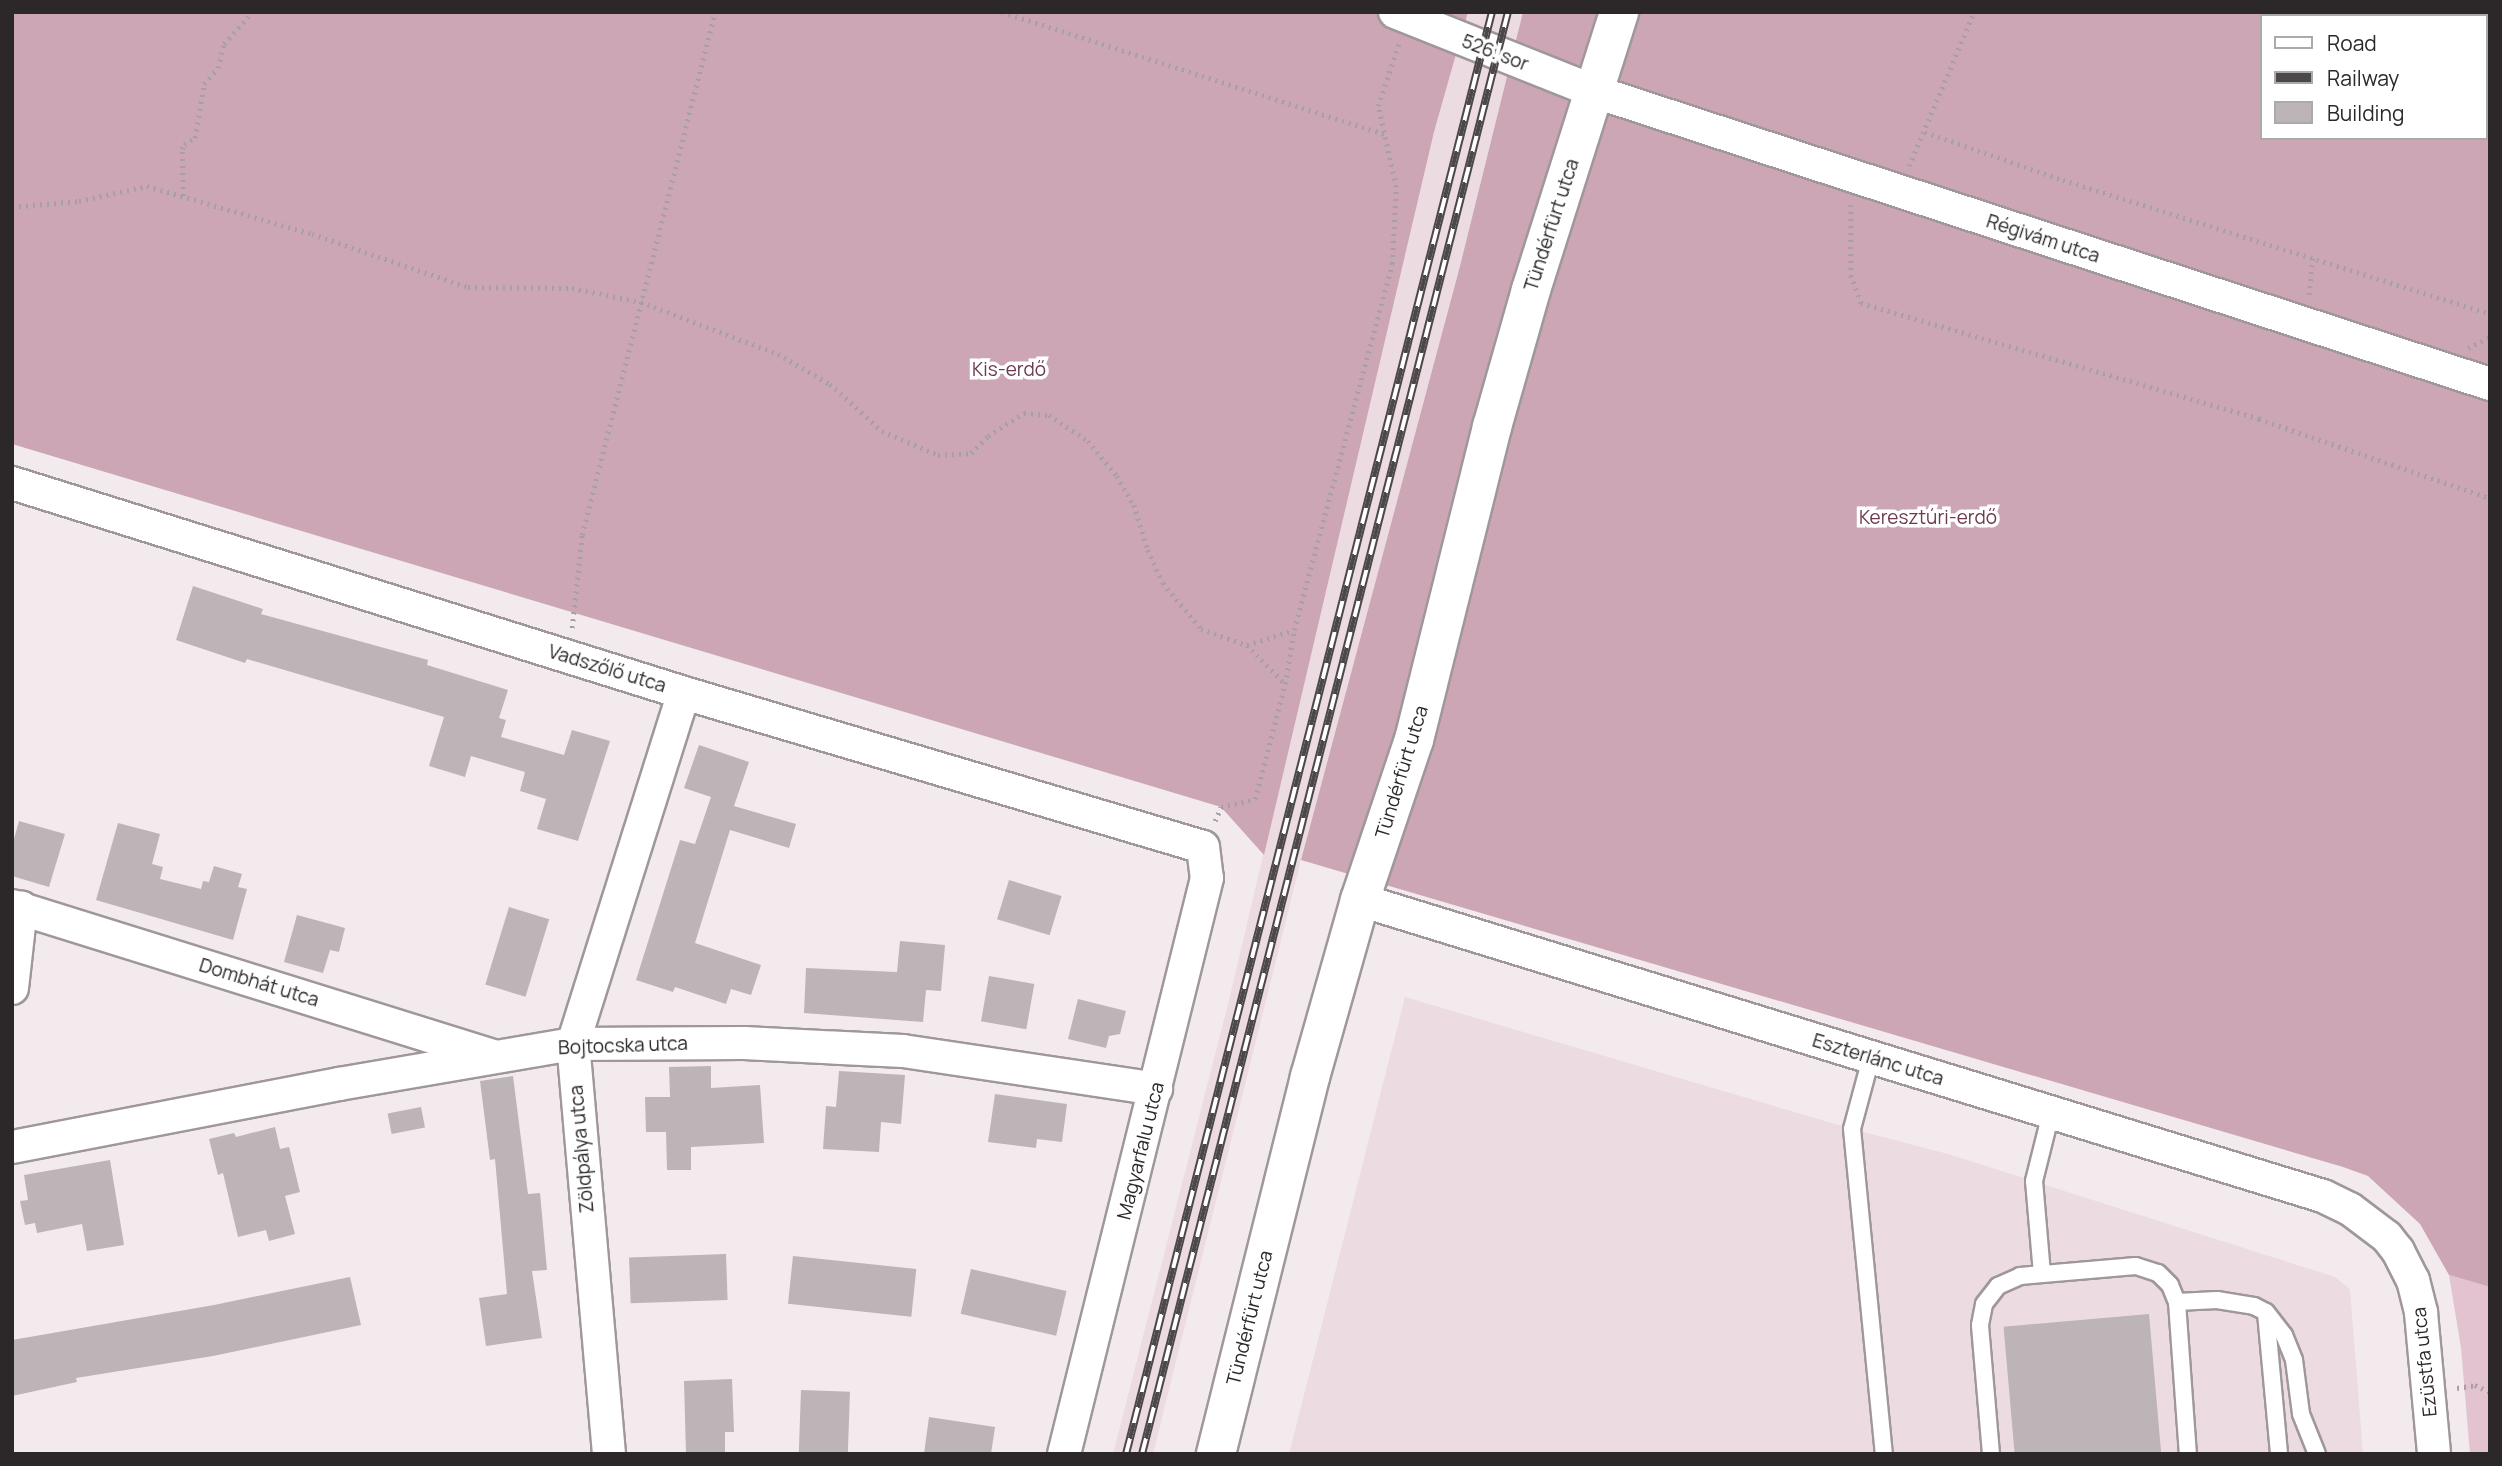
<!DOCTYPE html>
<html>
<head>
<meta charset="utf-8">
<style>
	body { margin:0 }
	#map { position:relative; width:2502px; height:1466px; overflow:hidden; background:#f3eaee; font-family:Manrope,sans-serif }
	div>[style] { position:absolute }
	.built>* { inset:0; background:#ecdbe1 }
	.green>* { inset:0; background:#e2c3cf }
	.forest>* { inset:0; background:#cda6b5 }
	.building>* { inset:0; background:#bcb4b7; transform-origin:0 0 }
	.path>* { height:4.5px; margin-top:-2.25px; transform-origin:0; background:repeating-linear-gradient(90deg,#a7a0a3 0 2px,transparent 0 7px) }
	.roads { filter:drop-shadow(2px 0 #9f979a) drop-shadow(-2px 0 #9f979a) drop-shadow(0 2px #9f979a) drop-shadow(0 -2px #9f979a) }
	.service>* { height:16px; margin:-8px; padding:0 8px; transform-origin:8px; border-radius:8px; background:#fff }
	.minor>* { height:32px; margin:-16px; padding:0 16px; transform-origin:16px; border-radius:16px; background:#fff }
	.tertiary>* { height:38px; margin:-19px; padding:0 19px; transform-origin:19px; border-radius:19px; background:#fff }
	.rail>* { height:8px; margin-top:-4px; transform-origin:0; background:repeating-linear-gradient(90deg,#fff 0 16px,#4c4749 0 32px); box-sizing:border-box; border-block:2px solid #4c4749 }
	span { translate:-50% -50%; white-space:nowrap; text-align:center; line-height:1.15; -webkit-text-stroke:7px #fff; paint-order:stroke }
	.street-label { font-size:19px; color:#2c282a }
	.park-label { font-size:19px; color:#6d3950 }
	.frame { position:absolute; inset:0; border:14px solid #2c282a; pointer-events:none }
	.legend { position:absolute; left:2260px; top:14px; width:228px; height:126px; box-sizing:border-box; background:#fff; border:2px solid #aba9aa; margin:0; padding:9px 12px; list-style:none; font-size:21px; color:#2c282a }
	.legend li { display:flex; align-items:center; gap:14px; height:35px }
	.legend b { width:35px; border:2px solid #aba9aa }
</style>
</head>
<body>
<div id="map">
	<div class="built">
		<div style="clip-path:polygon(1468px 12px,1523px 12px,1460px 266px,1301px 860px,1153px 1454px,1113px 1454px,1230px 996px,1434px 132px)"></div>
		<div style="clip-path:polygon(1405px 997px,1852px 1129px,1948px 1154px,2335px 1277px,2350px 1289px,2363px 1454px,1289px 1454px)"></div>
	</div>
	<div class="green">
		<div style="clip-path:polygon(2449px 1275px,2490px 1287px,2490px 1454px,2470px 1454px,2461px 1348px)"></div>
	</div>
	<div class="forest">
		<div style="clip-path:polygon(12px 12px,1468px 12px,1434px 132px,1264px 855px,1221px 807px,12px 444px)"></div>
		<div style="clip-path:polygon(evenodd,1523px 12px,2490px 12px,2490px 1287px,2449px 1275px,2420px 1224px,2368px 1176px,2343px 1167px,1301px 860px,1460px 266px,1523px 12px,2262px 16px,2486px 16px,2486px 138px,2262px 138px,2262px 16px)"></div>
	</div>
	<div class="building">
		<div style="clip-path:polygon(193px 586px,263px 609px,261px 614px,428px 660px,427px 665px,508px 690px,499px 718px,506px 720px,501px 737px,564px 755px,572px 730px,610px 741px,578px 841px,537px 829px,546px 799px,520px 791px,525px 772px,471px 756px,465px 777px,429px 766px,444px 717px,247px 659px,245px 663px,176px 640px)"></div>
		<div style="clip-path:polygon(699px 745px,749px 762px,734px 806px,796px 824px,789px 848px,730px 830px,695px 943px,761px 965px,751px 995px,731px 989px,726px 1004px,675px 987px,673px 992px,636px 980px,680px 840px,695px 844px,711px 797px,684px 788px)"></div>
		<div style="clip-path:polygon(19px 821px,65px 834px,49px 887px,12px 876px,12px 846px)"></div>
		<div style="clip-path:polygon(118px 823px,160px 834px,152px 864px,163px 867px,160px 879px,201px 889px,203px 881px,209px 882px,214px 866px,242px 874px,238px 887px,247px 889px,233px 940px,96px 900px)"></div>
		<div style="left:1009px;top:880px;width:55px;height:41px;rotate:17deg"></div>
		<div style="left:509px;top:907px;width:42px;height:81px;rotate:17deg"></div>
		<div style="clip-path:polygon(297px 915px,345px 928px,339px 952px,330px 950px,323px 973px,284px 962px)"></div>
		<div style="clip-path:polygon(900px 941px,945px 945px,941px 991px,926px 990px,923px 1022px,804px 1013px,806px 968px,897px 972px)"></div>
		<div style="left:989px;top:976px;width:46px;height:46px;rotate:10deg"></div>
		<div style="clip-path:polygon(1078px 999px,1126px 1011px,1120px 1034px,1109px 1036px,1106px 1048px,1068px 1039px)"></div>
		<div style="clip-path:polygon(711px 1066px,711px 1088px,760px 1085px,764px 1143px,691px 1147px,691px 1170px,667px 1170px,666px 1132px,646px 1132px,645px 1097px,670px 1097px,669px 1067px)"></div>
		<div style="clip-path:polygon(839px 1071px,905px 1075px,901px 1124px,881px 1122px,879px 1152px,823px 1149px,826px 1106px,836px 1107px)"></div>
		<div style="clip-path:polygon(513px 1076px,528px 1194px,540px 1193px,547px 1270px,532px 1271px,542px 1338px,486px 1346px,479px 1298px,507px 1294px,495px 1159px,490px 1160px,480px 1081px)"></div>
		<div style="clip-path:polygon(995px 1094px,1067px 1104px,1062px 1142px,1037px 1139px,1036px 1148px,988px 1142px)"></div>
		<div style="left:421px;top:1107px;width:21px;height:34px;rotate:79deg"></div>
		<div style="clip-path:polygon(275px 1127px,280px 1149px,289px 1147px,300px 1192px,285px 1196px,295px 1234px,269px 1241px,266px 1230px,238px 1237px,223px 1173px,218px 1175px,209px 1139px,234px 1133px,236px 1137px)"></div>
		<div style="clip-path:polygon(110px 1160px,124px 1245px,87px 1251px,82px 1224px,37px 1233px,35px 1223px,25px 1225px,20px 1201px,28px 1200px,24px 1175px)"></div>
		<div style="left:726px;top:1254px;width:46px;height:97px;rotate:88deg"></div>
		<div style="left:793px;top:1256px;width:124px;height:48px;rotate:6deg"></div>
		<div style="left:971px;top:1269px;width:98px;height:46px;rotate:13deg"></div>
		<div style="clip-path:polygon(350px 1277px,361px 1325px,213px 1356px,76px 1378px,77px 1382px,12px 1396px,12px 1340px,214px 1305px)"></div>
		<div style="left:2149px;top:1314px;width:141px;height:146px;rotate:85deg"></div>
		<div style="clip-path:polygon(732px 1379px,734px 1432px,725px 1432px,725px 1454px,686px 1454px,684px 1381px)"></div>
		<div style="left:801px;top:1390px;width:49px;height:64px;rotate:2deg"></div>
		<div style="clip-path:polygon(929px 1417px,995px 1427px,991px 1454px,924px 1454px)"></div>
	</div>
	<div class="path">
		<div style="left:1002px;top:12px;width:401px;rotate:17.7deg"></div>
		<div style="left:1925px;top:132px;width:146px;rotate:19.2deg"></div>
		<div style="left:2063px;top:180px;width:448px;rotate:17.4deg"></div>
		<div style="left:1909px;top:166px;width:167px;rotate:-67.1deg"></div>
		<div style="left:183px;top:196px;width:47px;rotate:-91.2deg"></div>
		<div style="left:182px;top:149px;width:5px;rotate:-68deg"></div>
		<div style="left:184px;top:144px;width:13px;rotate:-29deg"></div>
		<div style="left:195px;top:138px;width:55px;rotate:-80.5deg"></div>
		<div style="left:204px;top:84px;width:21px;rotate:-49deg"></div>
		<div style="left:218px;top:68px;width:25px;rotate:-76deg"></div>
		<div style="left:224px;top:44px;width:43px;rotate:-48.8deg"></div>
		<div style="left:1851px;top:205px;width:70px;rotate:90deg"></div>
		<div style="left:1851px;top:275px;width:30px;rotate:70deg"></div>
		<div style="left:1861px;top:303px;width:415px;rotate:16.2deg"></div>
		<div style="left:2259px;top:419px;width:244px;rotate:18.9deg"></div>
		<div style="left:12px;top:207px;width:67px;rotate:-5.1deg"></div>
		<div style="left:79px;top:201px;width:70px;rotate:-12.4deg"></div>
		<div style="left:147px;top:186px;width:172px;rotate:16.2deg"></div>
		<div style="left:312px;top:234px;width:165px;rotate:18.8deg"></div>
		<div style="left:468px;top:287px;width:104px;rotate:0.6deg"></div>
		<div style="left:572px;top:288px;width:70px;rotate:11.5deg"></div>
		<div style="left:641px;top:302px;width:147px;rotate:20.8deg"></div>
		<div style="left:778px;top:354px;width:60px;rotate:30deg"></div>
		<div style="left:830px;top:384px;width:70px;rotate:42.1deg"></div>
		<div style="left:882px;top:431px;width:61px;rotate:23.2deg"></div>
		<div style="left:938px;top:455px;width:33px;rotate:-3deg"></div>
		<div style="left:971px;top:453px;width:24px;rotate:-45deg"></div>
		<div style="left:988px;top:436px;width:43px;rotate:-32.6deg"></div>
		<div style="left:1024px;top:413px;width:25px;rotate:5deg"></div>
		<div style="left:1049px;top:415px;width:47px;rotate:33.7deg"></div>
		<div style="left:1088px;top:441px;width:45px;rotate:50.4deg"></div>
		<div style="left:1117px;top:476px;width:34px;rotate:60deg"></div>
		<div style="left:1134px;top:505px;width:47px;rotate:72.7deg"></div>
		<div style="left:1148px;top:550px;width:36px;rotate:66deg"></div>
		<div style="left:1163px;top:583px;width:60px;rotate:50.4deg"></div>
		<div style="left:1201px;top:629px;width:49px;rotate:19.2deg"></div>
		<div style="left:1247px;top:645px;width:54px;rotate:45.7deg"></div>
		<div style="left:2309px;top:295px;width:38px;rotate:-85deg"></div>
		<div style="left:2468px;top:348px;width:25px;rotate:-27deg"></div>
		<div style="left:572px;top:628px;width:94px;rotate:-83.9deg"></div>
		<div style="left:582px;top:535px;width:540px;rotate:-75.73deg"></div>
		<div style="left:1247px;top:645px;width:49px;rotate:-17.7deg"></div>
		<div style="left:1215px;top:821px;width:15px;rotate:-67deg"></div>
		<div style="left:1221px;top:807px;width:35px;rotate:-13deg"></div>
		<div style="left:1255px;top:799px;width:119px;rotate:-75.4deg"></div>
		<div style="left:1285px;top:684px;width:55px;rotate:-80.5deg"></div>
		<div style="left:1294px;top:630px;width:379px;rotate:-75deg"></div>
		<div style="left:1392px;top:264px;width:77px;rotate:-87deg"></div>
		<div style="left:1396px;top:187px;width:83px;rotate:-102.5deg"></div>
		<div style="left:1378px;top:106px;width:66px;rotate:-71.6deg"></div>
		<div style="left:2457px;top:1388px;width:18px;rotate:-9deg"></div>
		<div style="left:2475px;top:1385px;width:17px;rotate:25deg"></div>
	</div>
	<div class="roads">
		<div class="service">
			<div style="left:1871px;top:1058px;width:73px;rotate:105deg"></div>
			<div style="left:1852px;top:1129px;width:327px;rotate:84.4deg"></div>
			<div style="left:2042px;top:1274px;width:93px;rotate:-94.9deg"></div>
			<div style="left:2034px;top:1181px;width:70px;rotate:-76deg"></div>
			<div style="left:2177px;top:1302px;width:40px;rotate:-2.9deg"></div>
			<div style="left:2217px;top:1300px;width:37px;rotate:9deg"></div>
			<div style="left:2254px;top:1306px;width:13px;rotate:27deg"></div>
			<div style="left:2266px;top:1312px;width:29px;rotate:52deg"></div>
			<div style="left:2284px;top:1335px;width:27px;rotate:68deg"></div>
			<div style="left:2294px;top:1360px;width:54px;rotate:82.6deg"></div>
			<div style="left:2301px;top:1414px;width:43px;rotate:68.2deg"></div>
			<div style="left:2266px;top:1313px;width:142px;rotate:84.7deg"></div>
			<div style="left:1991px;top:1454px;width:129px;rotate:-94.9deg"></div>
			<div style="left:1980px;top:1325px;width:21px;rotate:-79deg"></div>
			<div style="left:1984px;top:1304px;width:23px;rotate:-52deg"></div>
			<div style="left:1998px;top:1286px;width:24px;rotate:-24deg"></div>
			<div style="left:2020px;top:1276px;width:116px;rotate:-4.9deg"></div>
			<div style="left:2136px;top:1266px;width:23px;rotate:18deg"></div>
			<div style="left:2158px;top:1273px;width:17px;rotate:45deg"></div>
			<div style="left:2170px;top:1285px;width:18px;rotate:68deg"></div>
			<div style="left:2177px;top:1302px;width:152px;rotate:85.9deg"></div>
		</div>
		<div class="minor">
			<div style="left:1395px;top:12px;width:216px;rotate:21.7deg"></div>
			<div style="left:1596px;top:92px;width:940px;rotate:18.09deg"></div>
			<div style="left:12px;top:483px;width:704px;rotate:17.35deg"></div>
			<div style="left:684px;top:693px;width:541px;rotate:16.53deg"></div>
			<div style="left:1203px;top:847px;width:31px;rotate:83deg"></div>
			<div style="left:1207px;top:878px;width:593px;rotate:103.94deg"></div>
			<div style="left:1360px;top:900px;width:1007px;rotate:17.09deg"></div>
			<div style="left:2323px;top:1196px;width:30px;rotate:26deg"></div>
			<div style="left:2350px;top:1209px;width:46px;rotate:37.1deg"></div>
			<div style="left:2387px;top:1237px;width:18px;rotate:52deg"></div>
			<div style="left:2398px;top:1251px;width:33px;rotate:63deg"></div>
			<div style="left:2413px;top:1280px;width:34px;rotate:76deg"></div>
			<div style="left:2421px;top:1313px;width:142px;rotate:84.7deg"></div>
			<div style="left:12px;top:906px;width:504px;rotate:17.32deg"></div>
			<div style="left:12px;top:988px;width:81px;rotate:-83.6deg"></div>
			<div style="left:12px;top:1147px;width:333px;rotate:-10.9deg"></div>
			<div style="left:339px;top:1084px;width:237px;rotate:-9.7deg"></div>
			<div style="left:573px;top:1044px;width:171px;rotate:-0.3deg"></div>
			<div style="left:744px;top:1043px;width:159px;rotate:2.9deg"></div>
			<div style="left:903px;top:1051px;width:256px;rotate:8.5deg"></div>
			<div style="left:609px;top:1454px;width:412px;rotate:-95deg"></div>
			<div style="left:573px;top:1044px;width:368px;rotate:-72.5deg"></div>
		</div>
		<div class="tertiary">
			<div style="left:1216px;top:1454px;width:389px;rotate:-76deg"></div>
			<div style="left:1310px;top:1077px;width:184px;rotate:-74.2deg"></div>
			<div style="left:1360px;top:900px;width:169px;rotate:-71.4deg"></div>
			<div style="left:1414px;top:740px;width:323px;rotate:-76deg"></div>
			<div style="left:1492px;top:427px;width:142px;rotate:-74.1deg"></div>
			<div style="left:1531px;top:290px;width:292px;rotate:-72.4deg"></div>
		</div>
	</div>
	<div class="rail">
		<div style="left:1126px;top:1454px;width:1488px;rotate:-75.76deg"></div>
		<div style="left:1142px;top:1454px;width:1488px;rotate:-75.76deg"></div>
	</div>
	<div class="street-label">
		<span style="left:1495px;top:53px;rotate:21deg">526. sor</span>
		<span style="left:1552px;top:225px;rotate:-72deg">Tündérfürt utca</span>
		<span style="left:2043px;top:239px;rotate:18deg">Régivám utca</span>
		<span style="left:607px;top:669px;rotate:17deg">Vadszőlő utca</span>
		<span style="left:1402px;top:772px;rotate:-73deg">Tündérfürt utca</span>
		<span style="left:259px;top:983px;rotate:17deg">Dombhát utca</span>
		<span style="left:623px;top:1046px;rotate:-2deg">Bojtocska utca</span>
		<span style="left:1878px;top:1060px;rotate:17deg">Eszterlánc utca</span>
		<span style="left:582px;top:1149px;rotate:-95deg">Zöldpálya utca</span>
		<span style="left:1141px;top:1151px;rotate:-76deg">Magyarfalu utca</span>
		<span style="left:1250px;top:1318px;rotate:-76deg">Tündérfürt utca</span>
		<span style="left:2425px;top:1362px;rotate:-96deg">Ezüstfa utca</span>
	</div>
	<div class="park-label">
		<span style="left:1009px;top:370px">Kis-erdő</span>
		<span style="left:1928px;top:518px">Keresztúri-erdő</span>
	</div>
	<div class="frame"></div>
	<ul class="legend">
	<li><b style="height:9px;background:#fff"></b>Road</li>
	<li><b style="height:9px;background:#4c4749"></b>Railway</li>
	<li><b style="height:19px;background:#bcb4b7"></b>Building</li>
	</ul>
</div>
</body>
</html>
